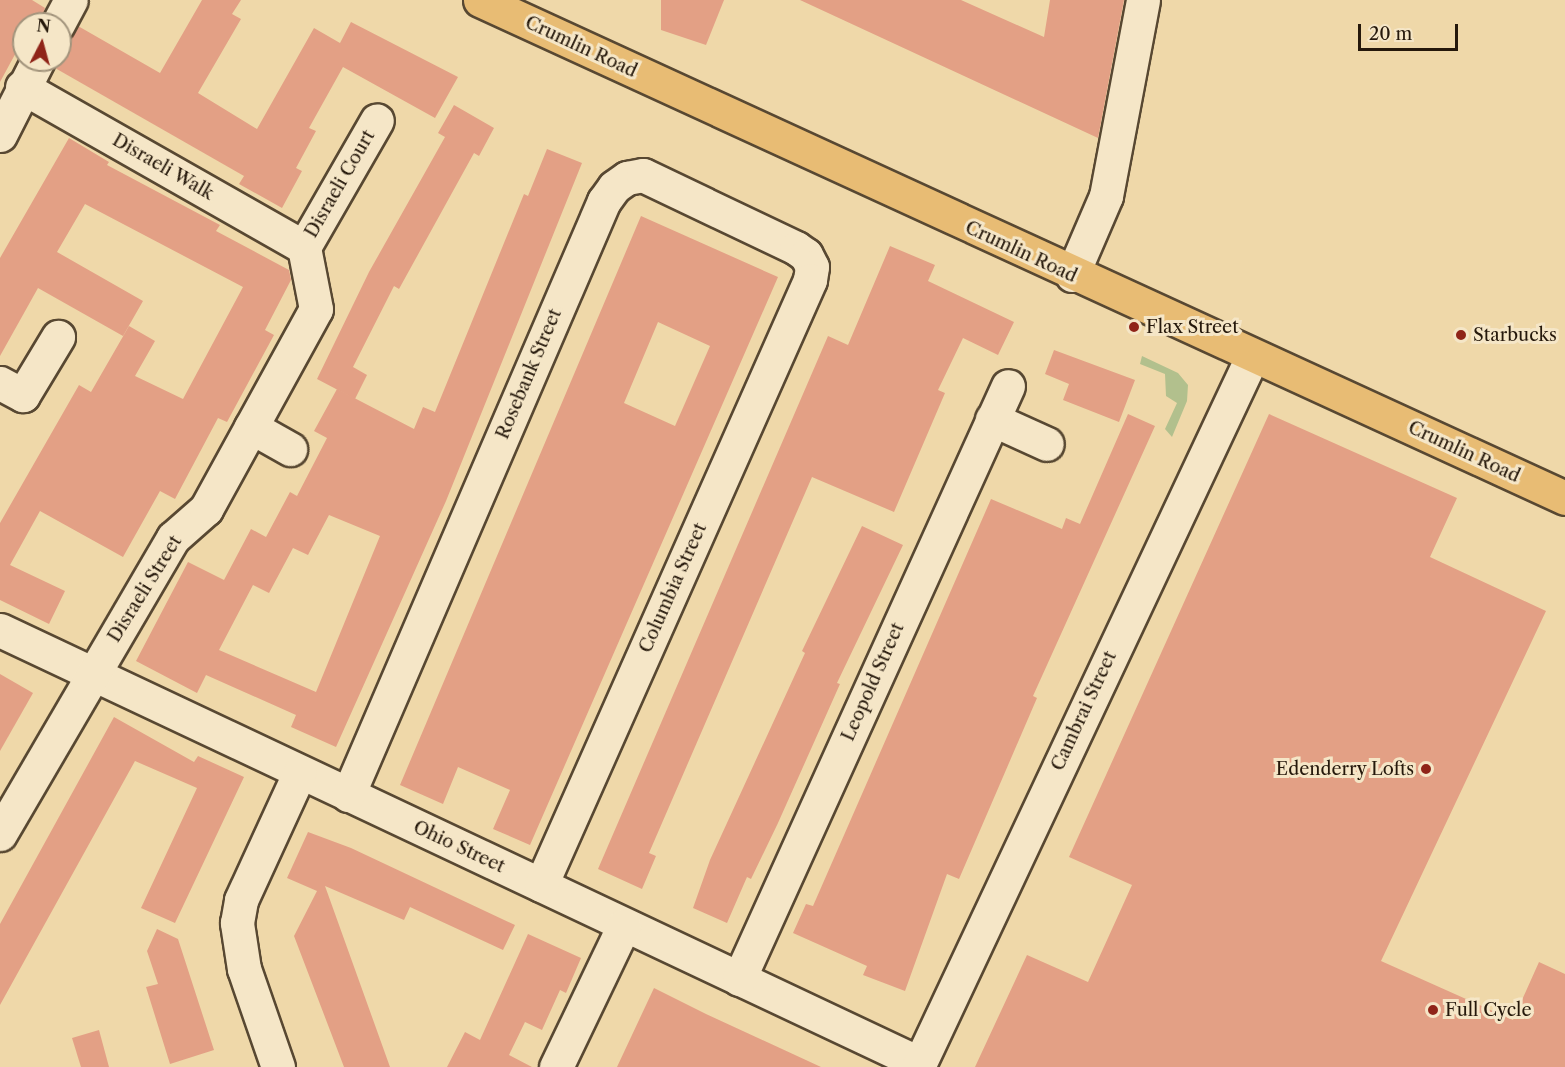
<!DOCTYPE html>
<html>
<head>
<meta charset="utf-8">
<style>
	body { margin:0 }
	#map { position:relative; width:1565px; height:1067px; overflow:hidden; background:#efd8a9; font-family:"Libre Caslon Text",serif }
	div>[style] { position:absolute }
	.green>* { inset:0; background:#b2c08d }
	.building>* { inset:0; background:#e3a085 }
	.roads { filter:drop-shadow(2px 0 #584832) drop-shadow(-2px 0 #584832) drop-shadow(0 2px #584832) drop-shadow(0 -2px #584832) }
	.minor>* { height:33px; margin:-16.5px; padding:0 16.5px; transform-origin:16.5px; border-radius:16.5px; background:#f5e6c7 }
	.major>* { height:33px; margin:-16.5px; padding:0 16.5px; transform-origin:16.5px; border-radius:16.5px; background:#e8bc74 }
	.dots>* { width:16px; height:16px; translate:-50% -50%; box-sizing:border-box; border:3px solid #f5e6c7; border-radius:50% }
	span { translate:-50% -50%; white-space:nowrap; text-align:center; line-height:1.15; -webkit-text-stroke:6px #f5e6c7; paint-order:stroke }
	.street-label { font-size:18px; color:#25180b }
	.poi-label { font-size:18px; color:#25180b }
	.left { translate:0 -50%; text-align:left }
	.right { translate:-100% -50%; text-align:right }
	.north { position:absolute; left:12px; top:12px; width:60px; height:60px; box-sizing:border-box; background:#f5e6c7; border:2px solid #a2947c; border-radius:50%; rotate:6deg; font-size:16px; font-weight:700; line-height:24px; text-align:center; color:#25180b }
	.north::after { content:''; display:block; margin:auto; width:21px; height:27px; background:#8f2418; clip-path:polygon(50% 0,100% 100%,50% 72%,0 100%) }
	.scale { position:absolute; left:1358px; top:24px; width:100px; height:27px; box-sizing:border-box; border:3px solid #25180b; border-top:0; padding-left:8px; font-size:18px; line-height:21px; white-space:nowrap; color:#25180b; -webkit-text-stroke:4px #f5e6c7; paint-order:stroke }
</style>
</head>
<body>
<div id="map">
	<div class="green">
		<div style="clip-path:polygon(1142px 356px,1178px 373px,1188px 385px,1187px 401px,1172px 437px,1165px 429px,1177px 403px,1166px 396px,1165px 374px,1140px 364px)"></div>
	</div>
	<div class="building">
		<div style="clip-path:polygon(0 0,32px 0,45px 8px,39px 24px,24px 24px,24px 48px,19px 47px,0 82px)"></div>
		<div style="clip-path:polygon(202px 0,241px 0,232px 14px,241px 19px,198px 93px,257px 129px,314px 28px,340px 43px,351px 22px,458px 77px,435px 118px,343px 67px,309px 128px,316px 131px,296px 168px,302px 171px,282px 208px,239px 184px,244px 176px,55px 68px,60px 60px,60px 42px,68px 40px,78px 26px,160px 73px)"></div>
		<div style="clip-path:polygon(661px 0,724px 0,706px 45px,661px 30px)"></div>
		<div style="clip-path:polygon(800px 0,961px 0,1044px 37px,1050px 0,1124px 0,1098px 138px)"></div>
		<div style="clip-path:polygon(454px 105px,494px 128px,479px 156px,474px 153px,399px 289px,394px 286px,353px 367px,367px 375px,355px 399px,317px 379px,369px 272px,445px 137px,438px 133px)"></div>
		<div style="clip-path:polygon(69px 138px,109px 162px,107px 165px,220px 225px,216px 231px,289px 270px,291px 280px,265px 330px,274px 335px,227px 422px,218px 418px,175px 499px,160px 491px,123px 557px,40px 511px,10px 565px,65px 591px,49px 624px,0 600px,0 523px,79px 385px,91px 392px,129px 326px,155px 341px,135px 376px,183px 399px,243px 287px,85px 204px,57px 252px,143px 301px,123px 336px,38px 288px,0 356px,0 258px)"></div>
		<div style="clip-path:polygon(evenodd,547px 149px,582px 163px,446px 501px,336px 747px,291px 727px,296px 715px,206px 675px,197px 693px,136px 661px,188px 562px,224px 580px,251px 529px,266px 537px,290px 492px,297px 496px,327px 438px,314px 431px,337px 389px,414px 429px,423px 407px,435px 412px,524px 194px,528px 196px,547px 149px,329px 515px,380px 536px,316px 692px,219px 650px,253px 585px,269px 593px,293px 548px,308px 555px,329px 515px)"></div>
		<div style="clip-path:polygon(evenodd,641px 216px,778px 277px,530px 845px,493px 829px,510px 790px,458px 767px,443px 804px,400px 785px,641px 216px,658px 322px,710px 346px,675px 426px,624px 403px,658px 322px)"></div>
		<div style="clip-path:polygon(890px 246px,935px 265px,928px 281px,1014px 322px,998px 355px,963px 338px,938px 390px,945px 393px,894px 512px,812px 477px,649px 853px,656px 856px,642px 889px,598px 869px,828px 336px,848px 345px)"></div>
		<div style="clip-path:polygon(1054px 350px,1135px 380px,1119px 422px,1063px 400px,1069px 384px,1045px 374px)"></div>
		<div style="clip-path:polygon(1128px 414px,1155px 426px,1033px 696px,1037px 698px,959px 879px,947px 874px,905px 991px,863px 975px,867px 966px,793px 933px,806px 904px,813px 906px,991px 499px,1062px 529px,1066px 518px,1080px 524px)"></div>
		<div style="clip-path:polygon(1269px 414px,1457px 498px,1430px 557px,1546px 611px,1381px 961px,1513px 1020px,1539px 962px,1565px 974px,1565px 1067px,975px 1067px,1027px 955px,1088px 982px,1132px 885px,1069px 857px)"></div>
		<div style="clip-path:polygon(862px 526px,903px 545px,837px 683px,840px 684px,778px 823px,751px 879px,747px 877px,727px 923px,693px 908px,710px 860px,805px 653px,802px 651px)"></div>
		<div style="clip-path:polygon(0 674px,33px 693px,0 751px)"></div>
		<div style="clip-path:polygon(114px 717px,194px 762px,198px 756px,244px 777px,175px 923px,141px 908px,197px 788px,135px 761px,0 1005px,0 924px)"></div>
		<div style="clip-path:polygon(308px 832px,351px 848px,515px 925px,503px 950px,410px 907px,404px 920px,325px 886px,390px 1067px,344px 1067px,294px 936px,317px 891px,287px 878px)"></div>
		<div style="clip-path:polygon(157px 929px,178px 939px,214px 1050px,170px 1064px,146px 987px,158px 984px,147px 951px)"></div>
		<div style="clip-path:polygon(528px 934px,581px 958px,566px 993px,560px 990px,542px 1030px,525px 1022px,509px 1055px,532px 1067px,447px 1067px,465px 1032px,480px 1040px)"></div>
		<div style="clip-path:polygon(654px 988px,706px 1014px,821px 1067px,617px 1067px)"></div>
		<div style="clip-path:polygon(99px 1030px,109px 1067px,81px 1067px,72px 1038px)"></div>
	</div>
	<div class="roads">
		<div class="minor">
			<div style="left:58px;top:24px;width:27px;rotate:-62deg"></div>
			<div style="left:22px;top:87px;width:324px;rotate:29.6deg"></div>
			<div style="left:0;top:135px;width:84px;rotate:-63.1deg"></div>
			<div style="left:304px;top:247px;width:146px;rotate:-60.1deg"></div>
			<div style="left:1072px;top:275px;width:86px;rotate:-66.7deg"></div>
			<div style="left:1106px;top:196px;width:199px;rotate:-79.3deg"></div>
			<div style="left:0;top:383px;width:26px;rotate:28deg"></div>
			<div style="left:23px;top:395px;width:68px;rotate:-58.9deg"></div>
			<div style="left:992px;top:419px;width:60px;rotate:24.4deg"></div>
			<div style="left:251px;top:427px;width:45px;rotate:29.4deg"></div>
			<div style="left:0;top:630px;width:1016px;rotate:25.23deg"></div>
			<div style="left:348px;top:795px;width:647px;rotate:-66.69deg"></div>
			<div style="left:604px;top:201px;width:17px;rotate:-54deg"></div>
			<div style="left:614px;top:187px;width:16px;rotate:-35deg"></div>
			<div style="left:627px;top:178px;width:16px;rotate:-11deg"></div>
			<div style="left:643px;top:175px;width:170px;rotate:25.5deg"></div>
			<div style="left:796px;top:248px;width:12px;rotate:35deg"></div>
			<div style="left:806px;top:255px;width:13px;rotate:63deg"></div>
			<div style="left:812px;top:267px;width:13px;rotate:99deg"></div>
			<div style="left:810px;top:280px;width:662px;rotate:113.97deg"></div>
			<div style="left:0;top:834px;width:343px;rotate:-59.7deg"></div>
			<div style="left:173px;top:538px;width:44px;rotate:-41.3deg"></div>
			<div style="left:206px;top:509px;width:228px;rotate:-61.2deg"></div>
			<div style="left:316px;top:309px;width:63px;rotate:-101deg"></div>
			<div style="left:739px;top:979px;width:651px;rotate:-65.6deg"></div>
			<div style="left:278px;top:1067px;width:104px;rotate:-109.1deg"></div>
			<div style="left:244px;top:969px;width:47px;rotate:-98.7deg"></div>
			<div style="left:237px;top:923px;width:23px;rotate:-80deg"></div>
			<div style="left:241px;top:900px;width:141px;rotate:-65.3deg"></div>
			<div style="left:556px;top:1067px;width:157px;rotate:-64.4deg"></div>
			<div style="left:918px;top:1067px;width:785px;rotate:-64.81deg"></div>
		</div>
		<div class="major">
			<div style="left:480px;top:0;width:1194px;rotate:24.65deg"></div>
		</div>
	</div>
	<div class="dots">
		<div style="left:1134px;top:327px;background:#8f2418"></div>
		<div style="left:1461px;top:335px;background:#8f2418"></div>
		<div style="left:1426px;top:769px;background:#8f2418"></div>
		<div style="left:1433px;top:1010px;background:#8f2418"></div>
	</div>
	<div class="street-label">
		<span style="left:581px;top:47px;rotate:25deg">Crumlin Road</span>
		<span style="left:163px;top:167px;rotate:30deg">Disraeli Walk</span>
		<span style="left:340px;top:184px;rotate:-60deg">Disraeli Court</span>
		<span style="left:1021px;top:252px;rotate:25deg">Crumlin Road</span>
		<span style="left:529px;top:374px;rotate:-67deg">Rosebank Street</span>
		<span style="left:1464px;top:452px;rotate:25deg">Crumlin Road</span>
		<span style="left:673px;top:588px;rotate:-66deg">Columbia Street</span>
		<span style="left:145px;top:589px;rotate:-58deg">Disraeli Street</span>
		<span style="left:873px;top:682px;rotate:-66deg">Leopold Street</span>
		<span style="left:1084px;top:711px;rotate:-65deg">Cambrai Street</span>
		<span style="left:459px;top:847px;rotate:25deg">Ohio Street</span>
	</div>
	<div class="poi-label">
		<span class="left" style="left:1146px;top:327px">Flax Street</span>
		<span class="left" style="left:1473px;top:335px">Starbucks</span>
		<span class="right" style="left:1414px;top:769px">Edenderry Lofts</span>
		<span class="left" style="left:1445px;top:1010px">Full Cycle</span>
	</div>
	<div class="north">N</div>
	<div class="scale">20 m</div>
</div>
</body>
</html>
